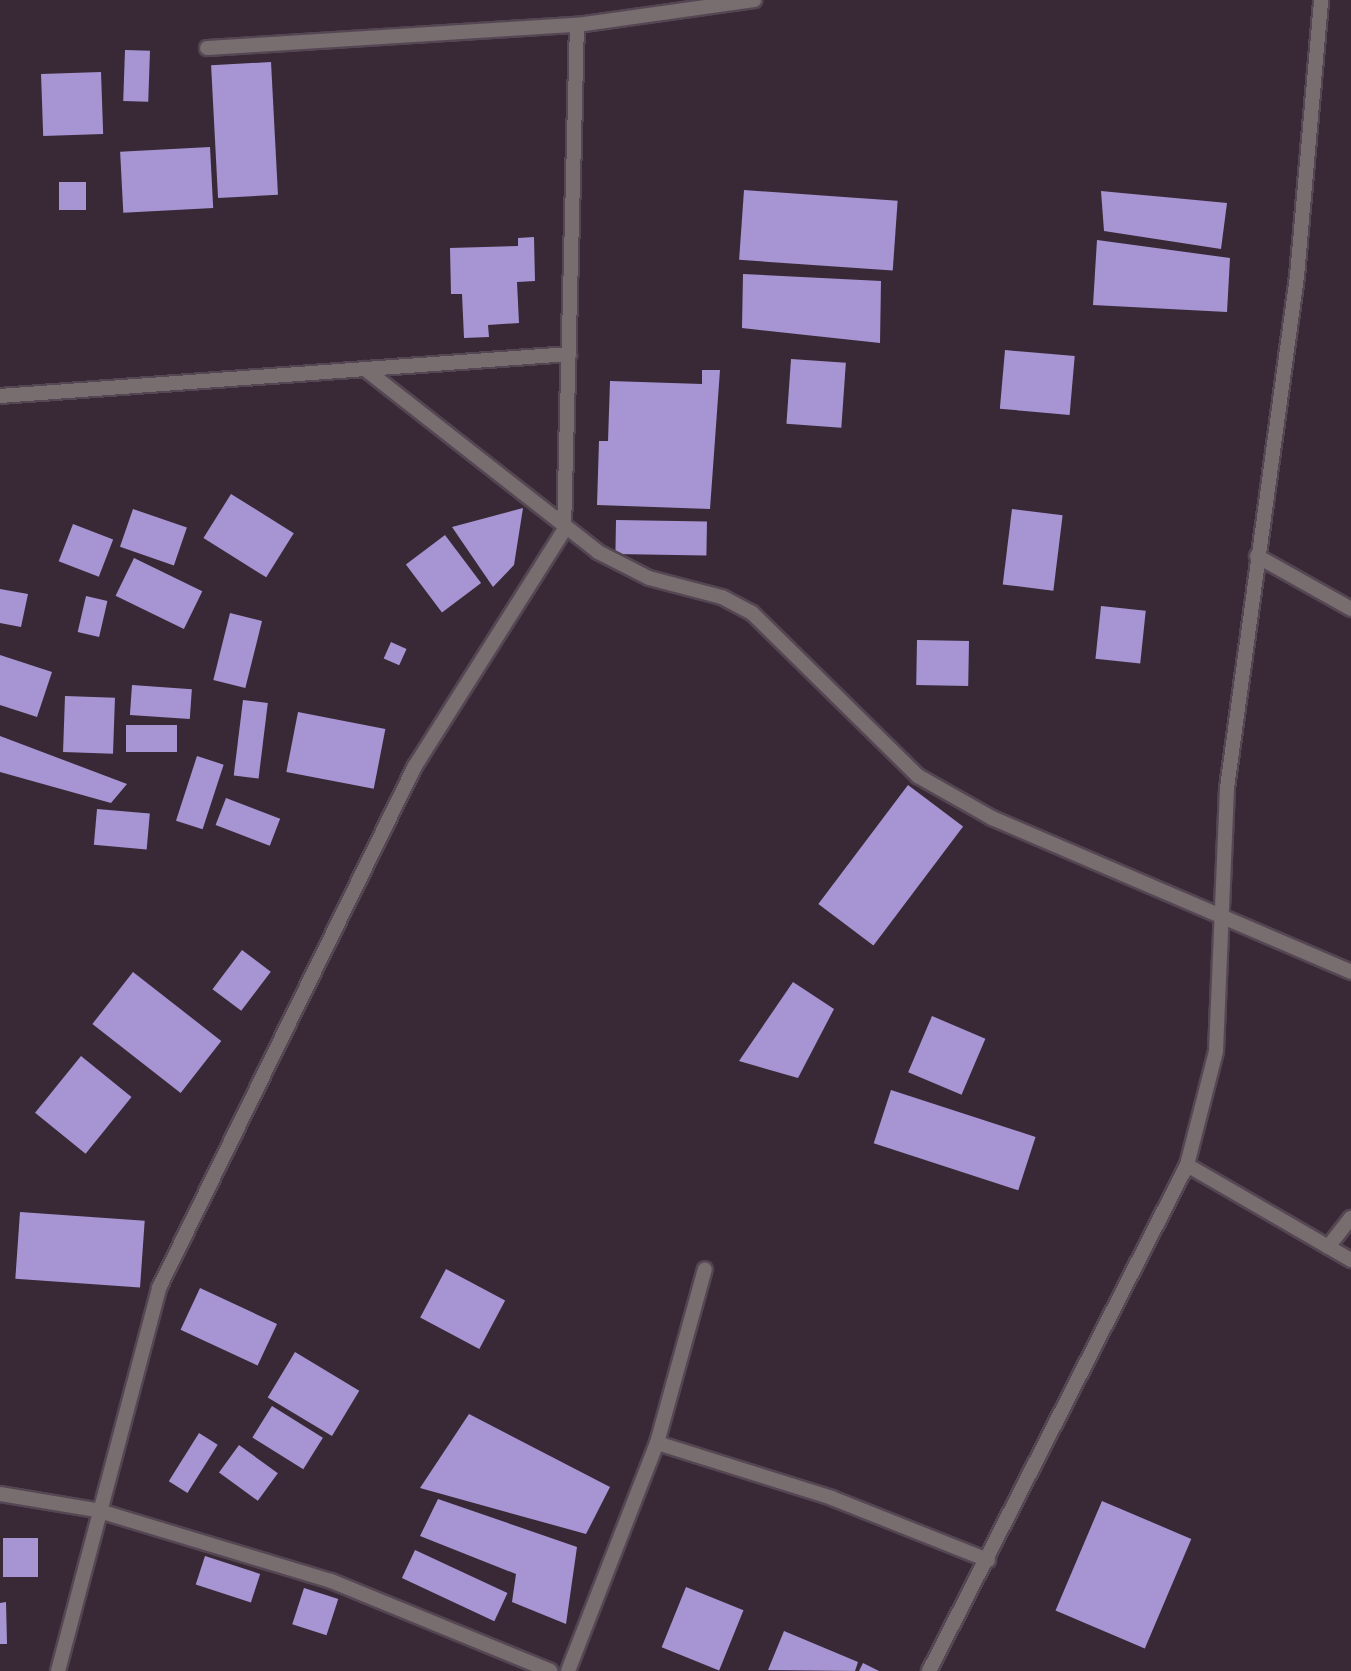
<!DOCTYPE html>
<html>
<head>
<meta charset="utf-8">
<style>
	body { margin:0 }
	#map { position:relative; width:1351px; height:1671px; overflow:hidden; background:#392937; font-family:"Source Sans 3",sans-serif }
	div>[style] { position:absolute }
	.building>* { inset:0; background:#a695d2; transform-origin:0 0 }
	.roads { filter:drop-shadow(2px 0 #554653) drop-shadow(-2px 0 #554653) drop-shadow(0 2px #554653) drop-shadow(0 -2px #554653) }
	.minor>* { height:14px; margin:-7px; padding:0 7px; transform-origin:7px; border-radius:7px; background:#786d6f }
	span { translate:-50% -50%; white-space:nowrap; text-align:center; line-height:1.15; -webkit-text-stroke:7px #392937; paint-order:stroke }
</style>
</head>
<body>
<div id="map">
	<div class="building">
		<div style="left:125px;top:50px;width:25px;height:51px;rotate:2deg"></div>
		<div style="left:271px;top:62px;width:133px;height:60px;rotate:87deg"></div>
		<div style="left:101px;top:72px;width:62px;height:60px;rotate:88deg"></div>
		<div style="left:210px;top:147px;width:61px;height:90px;rotate:87deg"></div>
		<div style="left:59px;top:182px;width:27px;height:28px"></div>
		<div style="left:744px;top:190px;width:154px;height:70px;rotate:4deg"></div>
		<div style="clip-path:polygon(1101px 191px,1227px 203px,1221px 249px,1104px 231px)"></div>
		<div style="clip-path:polygon(534px 237px,535px 281px,517px 282px,519px 323px,488px 325px,489px 337px,464px 338px,462px 294px,451px 294px,450px 248px,518px 246px,518px 238px)"></div>
		<div style="clip-path:polygon(1097px 240px,1230px 258px,1227px 312px,1093px 305px)"></div>
		<div style="clip-path:polygon(743px 274px,881px 281px,880px 343px,742px 328px)"></div>
		<div style="left:1005px;top:350px;width:70px;height:59px;rotate:5deg"></div>
		<div style="left:791px;top:359px;width:55px;height:65px;rotate:4deg"></div>
		<div style="clip-path:polygon(702px 370px,720px 370px,710px 509px,597px 505px,599px 441px,608px 441px,610px 381px,702px 384px)"></div>
		<div style="left:231px;top:494px;width:74px;height:52px;rotate:32deg"></div>
		<div style="clip-path:polygon(523px 508px,514px 565px,493px 587px,452px 527px)"></div>
		<div style="left:133px;top:509px;width:57px;height:40px;rotate:19deg"></div>
		<div style="left:1012px;top:509px;width:51px;height:76px;rotate:7deg"></div>
		<div style="left:616px;top:520px;width:91px;height:34px;rotate:1deg"></div>
		<div style="left:73px;top:524px;width:43px;height:40px;rotate:21deg"></div>
		<div style="left:445px;top:535px;width:60px;height:49px;rotate:53deg"></div>
		<div style="left:134px;top:558px;width:76px;height:42px;rotate:26deg"></div>
		<div style="clip-path:polygon(0 589px,28px 594px,21px 627px,0 623px)"></div>
		<div style="left:86px;top:596px;width:22px;height:37px;rotate:13deg"></div>
		<div style="left:1101px;top:606px;width:45px;height:53px;rotate:6deg"></div>
		<div style="left:230px;top:613px;width:33px;height:69px;rotate:14deg"></div>
		<div style="left:917px;top:640px;width:52px;height:45px;rotate:1deg"></div>
		<div style="left:391px;top:642px;width:17px;height:18px;rotate:24deg"></div>
		<div style="clip-path:polygon(0 655px,52px 672px,37px 717px,0 705px)"></div>
		<div style="left:132px;top:685px;width:60px;height:30px;rotate:4deg"></div>
		<div style="left:65px;top:696px;width:50px;height:56px;rotate:2deg"></div>
		<div style="left:243px;top:700px;width:25px;height:76px;rotate:7deg"></div>
		<div style="left:298px;top:712px;width:89px;height:61px;rotate:11deg"></div>
		<div style="left:126px;top:725px;width:51px;height:27px"></div>
		<div style="clip-path:polygon(0 736px,127px 784px,111px 803px,0 772px)"></div>
		<div style="left:197px;top:756px;width:28px;height:68px;rotate:18deg"></div>
		<div style="left:908px;top:785px;width:69px;height:149px;rotate:37deg"></div>
		<div style="left:226px;top:798px;width:58px;height:29px;rotate:21deg"></div>
		<div style="left:97px;top:809px;width:53px;height:36px;rotate:5deg"></div>
		<div style="left:242px;top:950px;width:36px;height:49px;rotate:37deg"></div>
		<div style="left:133px;top:972px;width:112px;height:66px;rotate:38deg"></div>
		<div style="clip-path:polygon(793px 982px,834px 1009px,798px 1078px,739px 1061px)"></div>
		<div style="left:932px;top:1016px;width:58px;height:61px;rotate:23deg"></div>
		<div style="left:81px;top:1056px;width:65px;height:73px;rotate:39deg"></div>
		<div style="left:891px;top:1090px;width:152px;height:56px;rotate:18deg"></div>
		<div style="left:20px;top:1212px;width:125px;height:67px;rotate:4deg"></div>
		<div style="left:446px;top:1269px;width:67px;height:55px;rotate:28deg"></div>
		<div style="left:200px;top:1288px;width:85px;height:46px;rotate:25deg"></div>
		<div style="left:295px;top:1352px;width:75px;height:53px;rotate:31deg"></div>
		<div style="left:272px;top:1406px;width:60px;height:37px;rotate:32deg"></div>
		<div style="clip-path:polygon(469px 1414px,610px 1487px,586px 1534px,420px 1488px)"></div>
		<div style="left:199px;top:1433px;width:22px;height:57px;rotate:32deg"></div>
		<div style="left:239px;top:1445px;width:48px;height:34px;rotate:36deg"></div>
		<div style="clip-path:polygon(438px 1499px,577px 1547px,566px 1624px,512px 1602px,516px 1574px,420px 1536px)"></div>
		<div style="left:1102px;top:1501px;width:97px;height:119px;rotate:23deg"></div>
		<div style="left:3px;top:1538px;width:35px;height:39px"></div>
		<div style="left:415px;top:1550px;width:102px;height:31px;rotate:25deg"></div>
		<div style="left:205px;top:1556px;width:58px;height:30px;rotate:18deg"></div>
		<div style="left:686px;top:1587px;width:62px;height:65px;rotate:22deg"></div>
		<div style="left:304px;top:1588px;width:36px;height:38px;rotate:18deg"></div>
		<div style="clip-path:polygon(6px 1602px,7px 1644px,0 1644px,0 1603px)"></div>
		<div style="clip-path:polygon(784px 1631px,858px 1662px,855px 1671px,768px 1670px)"></div>
		<div style="clip-path:polygon(863px 1663px,879px 1671px,859px 1671px)"></div>
	</div>
	<div class="roads">
		<div class="minor">
			<div style="left:207px;top:48px;width:371px;rotate:-3.6deg"></div>
			<div style="left:577px;top:25px;width:179px;rotate:-8deg"></div>
			<div style="left:365px;top:369px;width:296px;rotate:38.1deg"></div>
			<div style="left:598px;top:552px;width:57px;rotate:27deg"></div>
			<div style="left:649px;top:578px;width:75px;rotate:14.6deg"></div>
			<div style="left:722px;top:597px;width:34px;rotate:28deg"></div>
			<div style="left:752px;top:613px;width:233px;rotate:44.5deg"></div>
			<div style="left:918px;top:776px;width:85px;rotate:29.6deg"></div>
			<div style="left:992px;top:818px;width:391px;rotate:23.2deg"></div>
			<div style="left:0;top:396px;width:571px;rotate:-4.22deg"></div>
			<div style="left:1257px;top:556px;width:108px;rotate:29.4deg"></div>
			<div style="left:1187px;top:1165px;width:190px;rotate:30.1deg"></div>
			<div style="left:1328px;top:1247px;width:37px;rotate:-52deg"></div>
			<div style="left:657px;top:1443px;width:183px;rotate:17.4deg"></div>
			<div style="left:832px;top:1498px;width:168px;rotate:21.7deg"></div>
			<div style="left:0;top:1494px;width:97px;rotate:9.5deg"></div>
			<div style="left:96px;top:1510px;width:245px;rotate:16.8deg"></div>
			<div style="left:331px;top:1581px;width:237px;rotate:22.3deg"></div>
			<div style="left:58px;top:1671px;width:396px;rotate:-75.2deg"></div>
			<div style="left:159px;top:1288px;width:581px;rotate:-63.88deg"></div>
			<div style="left:415px;top:766px;width:279px;rotate:-57.7deg"></div>
			<div style="left:564px;top:530px;width:505px;rotate:-88.53deg"></div>
			<div style="left:568px;top:1671px;width:245px;rotate:-68.7deg"></div>
			<div style="left:657px;top:1443px;width:180px;rotate:-74.6deg"></div>
			<div style="left:929px;top:1671px;width:568px;rotate:-62.98deg"></div>
			<div style="left:1187px;top:1165px;width:118px;rotate:-75.7deg"></div>
			<div style="left:1216px;top:1051px;width:263px;rotate:-87.6deg"></div>
			<div style="left:1227px;top:788px;width:517px;rotate:-82.21deg"></div>
			<div style="left:1297px;top:276px;width:277px;rotate:-85deg"></div>
		</div>
	</div>
</div>
</body>
</html>
